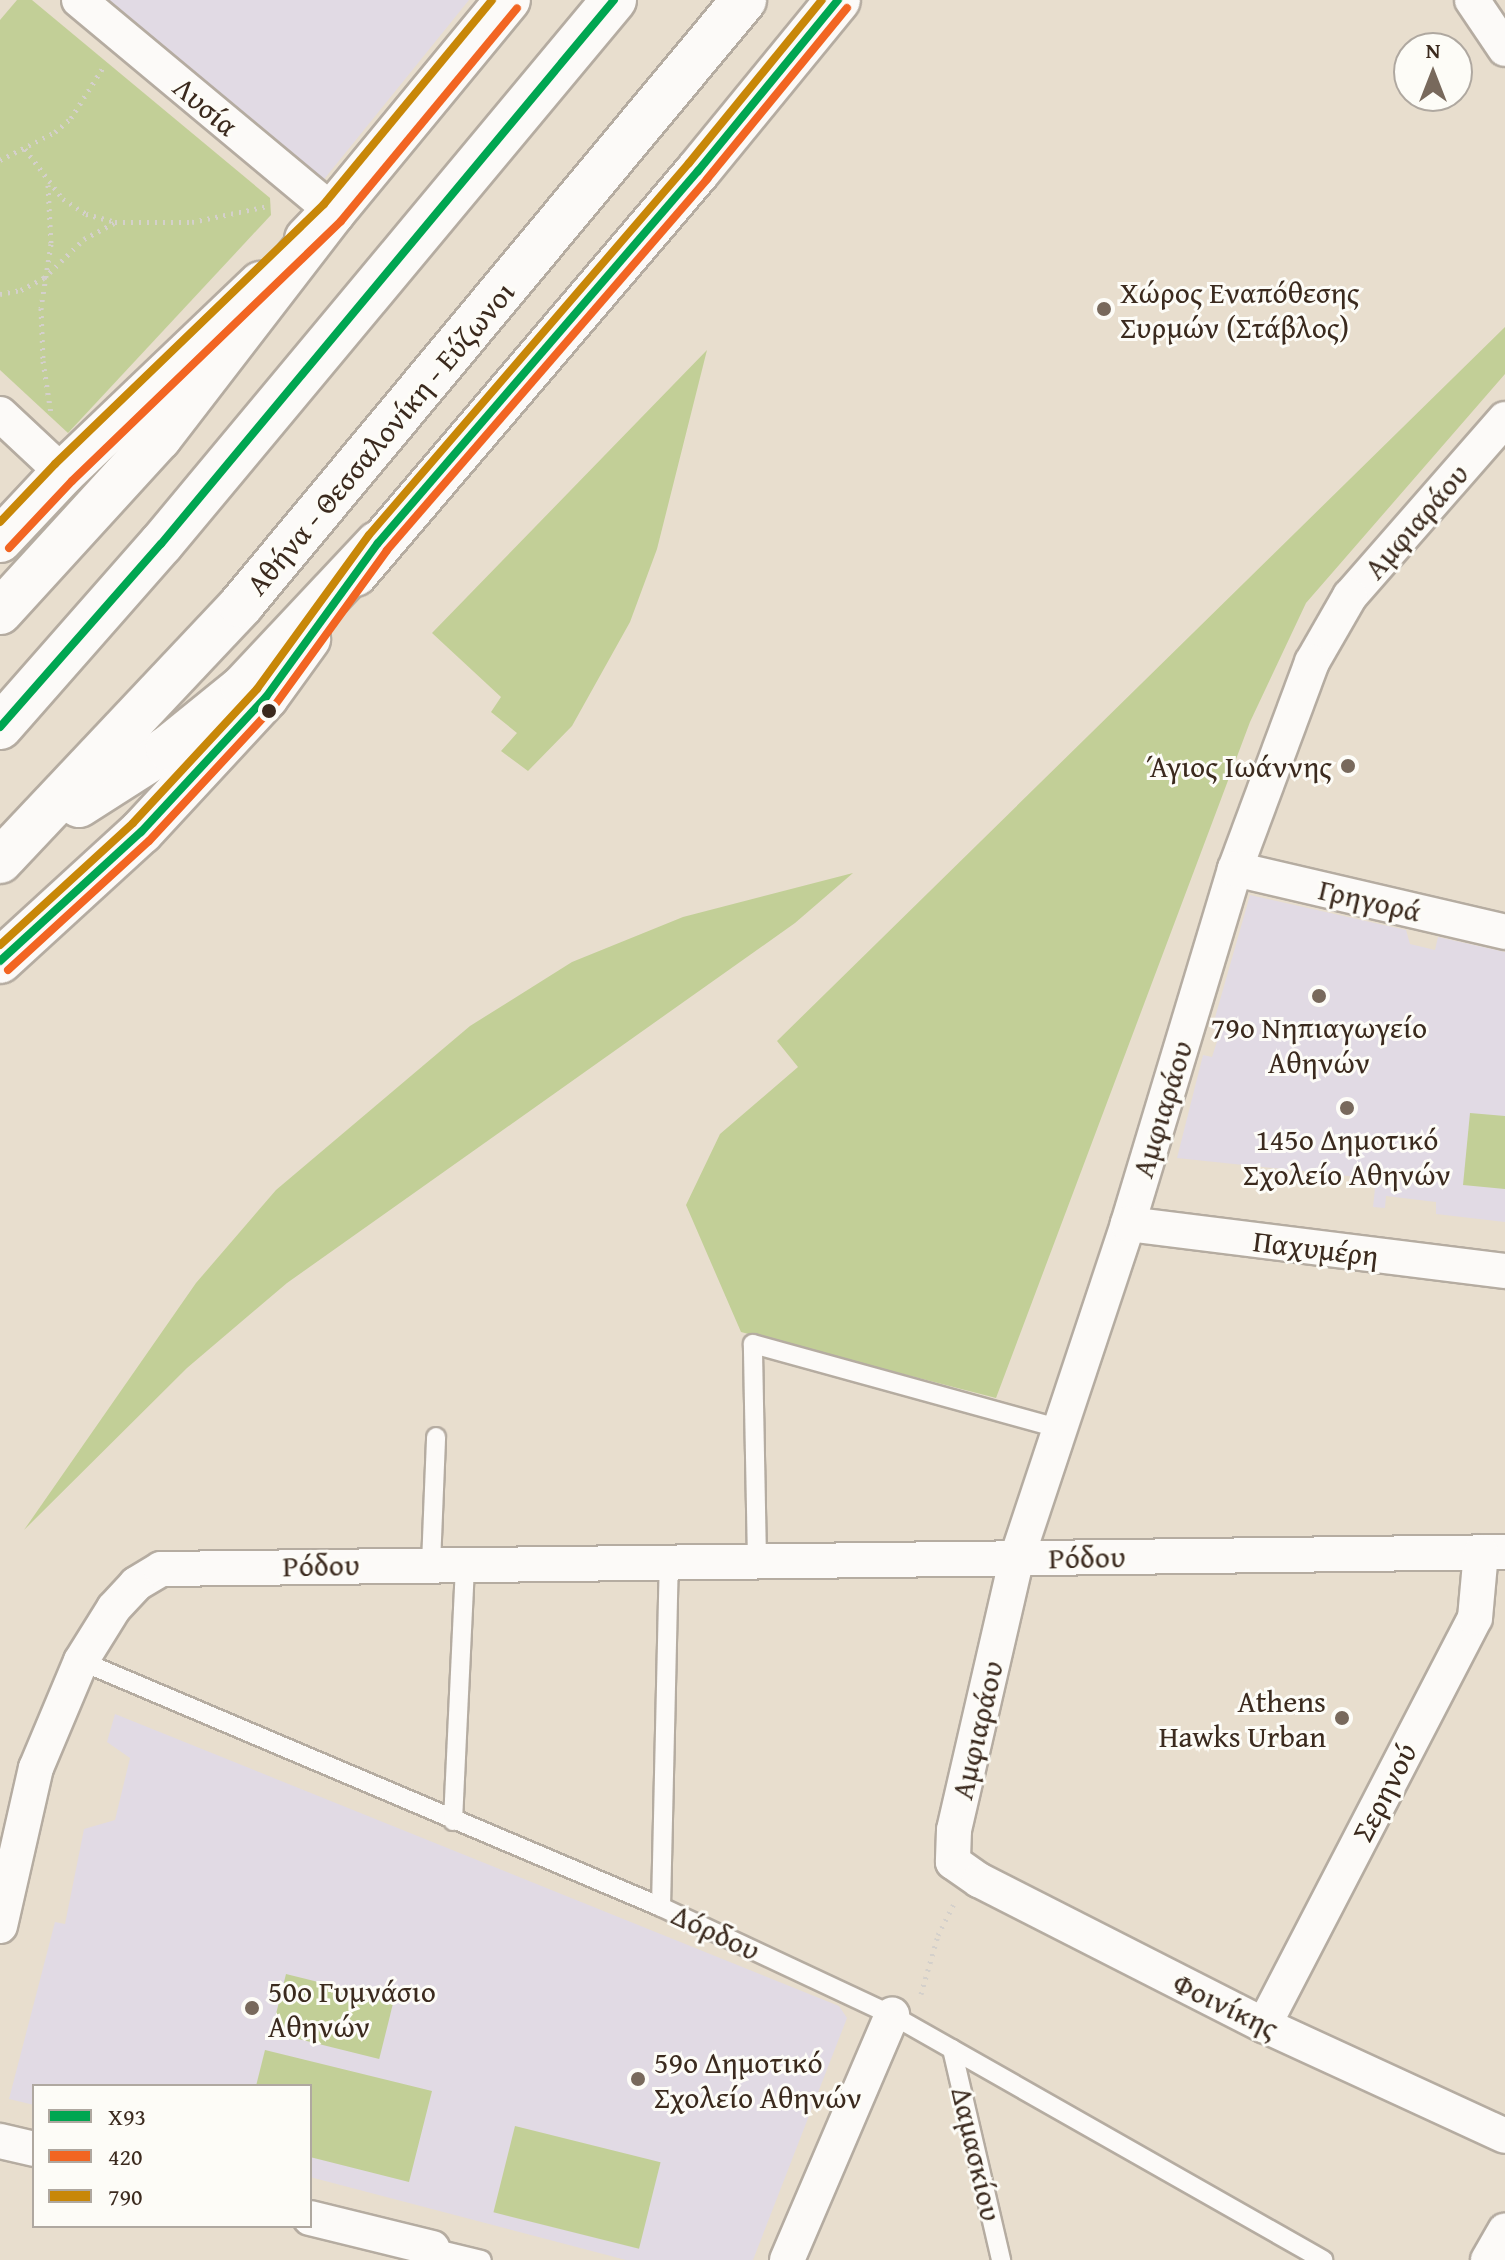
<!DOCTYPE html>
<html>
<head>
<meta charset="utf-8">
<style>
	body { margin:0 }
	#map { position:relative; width:1505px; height:2260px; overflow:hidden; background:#e8dece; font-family:"Gentium Book Plus",serif }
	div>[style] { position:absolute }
	.built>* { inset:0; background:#e1dae4 }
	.green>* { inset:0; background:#c2cf97; transform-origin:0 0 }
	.path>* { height:5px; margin-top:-2.5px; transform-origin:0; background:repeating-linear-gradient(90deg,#d4d0cb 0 2px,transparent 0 8px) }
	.roads { filter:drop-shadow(2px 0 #b5aca1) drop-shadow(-2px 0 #b5aca1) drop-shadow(0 2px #b5aca1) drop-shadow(0 -2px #b5aca1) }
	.lane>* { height:18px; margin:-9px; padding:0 9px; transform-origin:9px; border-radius:9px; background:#fcfaf8 }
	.street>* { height:34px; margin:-17px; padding:0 17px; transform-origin:17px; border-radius:17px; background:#fcfaf8 }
	.secondary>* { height:44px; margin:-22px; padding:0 22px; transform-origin:22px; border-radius:22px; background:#fcfaf8 }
	.highway>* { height:44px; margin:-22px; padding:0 22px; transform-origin:22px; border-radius:22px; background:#fcfaf8 }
	.bus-1>* { height:8px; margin:-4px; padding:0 4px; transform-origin:4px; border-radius:4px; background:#00a651 }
	.bus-2>* { height:8px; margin:-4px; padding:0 4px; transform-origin:4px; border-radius:4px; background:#f26522 }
	.bus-3>* { height:8px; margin:-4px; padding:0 4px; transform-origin:4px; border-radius:4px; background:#c88708 }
	.dots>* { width:22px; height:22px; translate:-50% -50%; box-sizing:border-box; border:4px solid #fdfcf7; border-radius:50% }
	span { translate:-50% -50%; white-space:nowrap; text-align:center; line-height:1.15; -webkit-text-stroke:6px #fdfcf7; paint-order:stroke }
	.street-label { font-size:30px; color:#3b2a1e }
	.poi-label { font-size:30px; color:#3b2a1e }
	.left { translate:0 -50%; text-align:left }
	.right { translate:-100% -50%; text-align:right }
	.legend { position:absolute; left:32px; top:2084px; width:280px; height:144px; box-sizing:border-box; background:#fdfcf7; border:2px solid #afa8a0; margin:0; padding:10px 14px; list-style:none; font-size:24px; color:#3b2a1e }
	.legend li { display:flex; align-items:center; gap:16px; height:40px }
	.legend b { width:40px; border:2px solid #afa8a0 }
	.north { position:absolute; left:1393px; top:32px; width:80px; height:80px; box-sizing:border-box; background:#fdfcf7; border:2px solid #afa8a0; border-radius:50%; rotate:0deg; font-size:22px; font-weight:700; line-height:32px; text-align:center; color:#3b2a1e }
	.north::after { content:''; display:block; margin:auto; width:28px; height:36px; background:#78695c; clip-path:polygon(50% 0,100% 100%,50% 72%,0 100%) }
</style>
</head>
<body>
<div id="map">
	<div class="built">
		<div style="clip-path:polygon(98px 0,469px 0,321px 183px)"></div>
		<div style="clip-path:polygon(1250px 895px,1406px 930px,1410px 944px,1435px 950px,1438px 937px,1505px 952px,1505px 1222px,1436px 1214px,1436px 1202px,1386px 1196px,1385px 1208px,1373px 1207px,1376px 1179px,1177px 1158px,1203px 1055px,1212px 1057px,1220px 1032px,1212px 1028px)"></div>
		<div style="clip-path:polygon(115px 1714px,839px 2006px,847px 2018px,753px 2260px,626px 2260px,310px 2177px,310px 2086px,34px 2086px,34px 2105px,9px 2099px,55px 1922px,65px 1924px,84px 1829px,115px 1820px,130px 1758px,107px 1742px)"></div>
	</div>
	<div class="green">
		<div style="clip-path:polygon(17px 0,32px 0,270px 198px,271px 215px,68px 433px,0 370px,0 20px)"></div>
		<div style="clip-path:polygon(1505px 327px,1505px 374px,1306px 603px,1250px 722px,996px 1398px,741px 1332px,686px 1205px,720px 1134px,798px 1067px,777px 1041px)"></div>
		<div style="clip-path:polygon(707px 350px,657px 549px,630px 622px,572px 726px,528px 771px,501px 751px,517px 733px,491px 712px,501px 697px,432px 633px)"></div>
		<div style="clip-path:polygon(853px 873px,795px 923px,287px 1283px,187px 1368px,24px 1530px,196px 1283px,276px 1190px,470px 1026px,572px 962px,683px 917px)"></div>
		<div style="clip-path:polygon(1470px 1113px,1505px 1116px,1505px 1189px,1463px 1185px)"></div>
		<div style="left:286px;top:1974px;width:111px;height:60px;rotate:14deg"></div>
		<div style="clip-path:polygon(265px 2050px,432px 2091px,409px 2182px,310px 2157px,310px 2086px,256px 2086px)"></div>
		<div style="left:515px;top:2126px;width:150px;height:89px;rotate:14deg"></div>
	</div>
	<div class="path">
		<div style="left:25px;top:149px;width:63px;rotate:52.8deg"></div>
		<div style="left:63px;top:199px;width:27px;rotate:33deg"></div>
		<div style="left:86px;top:214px;width:30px;rotate:15deg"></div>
		<div style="left:115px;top:222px;width:77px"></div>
		<div style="left:192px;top:222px;width:78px;rotate:-11.9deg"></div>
		<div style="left:0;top:160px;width:62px;rotate:-27deg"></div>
		<div style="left:55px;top:132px;width:21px;rotate:-41deg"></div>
		<div style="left:71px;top:118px;width:62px;rotate:-57.6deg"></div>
		<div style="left:48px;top:185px;width:59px;rotate:87.1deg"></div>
		<div style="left:51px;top:244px;width:65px;rotate:98.9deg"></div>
		<div style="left:41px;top:308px;width:53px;rotate:87.8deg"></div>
		<div style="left:43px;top:361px;width:53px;rotate:81.3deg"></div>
		<div style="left:0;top:294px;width:21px;rotate:-11deg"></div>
		<div style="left:21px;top:290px;width:26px;rotate:-28deg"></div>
		<div style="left:44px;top:278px;width:56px;rotate:-44.3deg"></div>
		<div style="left:84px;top:239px;width:34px;rotate:-28deg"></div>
		<div style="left:921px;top:1994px;width:61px;rotate:-73.9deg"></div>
		<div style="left:938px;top:1935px;width:34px;rotate:-63deg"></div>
	</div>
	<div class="roads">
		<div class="lane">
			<div style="left:757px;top:1560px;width:216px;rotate:-91.1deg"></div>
			<div style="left:753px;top:1344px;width:317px;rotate:15.4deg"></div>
			<div style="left:431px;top:1564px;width:127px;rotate:-87.7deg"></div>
			<div style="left:81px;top:1661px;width:630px;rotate:22.98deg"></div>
			<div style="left:661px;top:1907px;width:255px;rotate:25.1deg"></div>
			<div style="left:892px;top:2015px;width:496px;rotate:29.6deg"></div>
			<div style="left:453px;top:1821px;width:257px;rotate:-87.3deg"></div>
			<div style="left:661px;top:1907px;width:346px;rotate:-88.7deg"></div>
			<div style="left:952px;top:2049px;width:217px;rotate:76.9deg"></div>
			<div style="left:432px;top:2248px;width:51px;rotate:13.5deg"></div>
		</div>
		<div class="street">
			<div style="left:79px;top:0;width:331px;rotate:39.8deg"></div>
			<div style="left:1472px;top:0;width:59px;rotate:56deg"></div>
			<div style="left:0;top:414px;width:86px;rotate:43.1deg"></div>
			<div style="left:1505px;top:419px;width:235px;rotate:131.2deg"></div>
			<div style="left:1350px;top:596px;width:76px;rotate:119.9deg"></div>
			<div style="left:1312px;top:662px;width:221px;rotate:110.4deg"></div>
			<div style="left:1235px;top:869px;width:371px;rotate:106.8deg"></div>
			<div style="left:1128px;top:1224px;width:351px;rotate:108.4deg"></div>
			<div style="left:1017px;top:1557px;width:280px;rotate:103deg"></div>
			<div style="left:954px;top:1830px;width:32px;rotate:92deg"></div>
			<div style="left:953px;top:1862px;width:32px;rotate:35deg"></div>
			<div style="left:979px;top:1880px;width:320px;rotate:27deg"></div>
			<div style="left:1264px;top:2025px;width:265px;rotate:24.7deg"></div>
			<div style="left:1235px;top:869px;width:277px;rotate:13.1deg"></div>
			<div style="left:1128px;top:1224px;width:380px;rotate:7.1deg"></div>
			<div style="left:0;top:1926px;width:162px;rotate:-77.2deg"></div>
			<div style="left:36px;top:1768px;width:116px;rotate:-67.2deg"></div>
			<div style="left:81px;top:1661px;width:62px;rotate:-58.1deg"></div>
			<div style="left:114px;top:1608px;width:33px;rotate:-47deg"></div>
			<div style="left:136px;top:1584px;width:29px;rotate:-31deg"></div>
			<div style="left:161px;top:1569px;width:1344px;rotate:-0.72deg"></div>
			<div style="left:1264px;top:2025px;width:458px;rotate:-62.6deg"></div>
			<div style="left:1475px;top:1618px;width:66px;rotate:-84.8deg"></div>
			<div style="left:0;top:2141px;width:35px;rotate:13deg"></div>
			<div style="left:310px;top:2218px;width:126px;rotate:13.8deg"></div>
			<div style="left:787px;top:2260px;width:267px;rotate:-66.8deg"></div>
			<div style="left:1488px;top:2260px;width:34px;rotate:-60deg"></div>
		</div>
		<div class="secondary">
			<div style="left:307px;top:239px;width:37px;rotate:-46deg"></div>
			<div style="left:333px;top:212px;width:275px;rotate:-50.5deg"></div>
			<div style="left:0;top:540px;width:92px;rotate:-46.8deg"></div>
			<div style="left:63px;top:473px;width:274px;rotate:-43.7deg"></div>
			<div style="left:355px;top:574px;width:529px;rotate:-49.6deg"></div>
			<div style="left:698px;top:171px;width:221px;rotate:-50.7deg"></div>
			<div style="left:0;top:961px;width:191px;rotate:-42.5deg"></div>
			<div style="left:141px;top:832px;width:184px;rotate:-47.2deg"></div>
			<div style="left:266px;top:697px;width:72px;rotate:-54.1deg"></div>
		</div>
		<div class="highway">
			<div style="left:0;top:612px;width:236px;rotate:-47.6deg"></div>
			<div style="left:159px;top:438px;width:285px;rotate:-52.4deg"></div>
			<div style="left:0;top:727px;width:244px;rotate:-48.7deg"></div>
			<div style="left:161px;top:544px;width:708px;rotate:-50.22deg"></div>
			<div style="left:79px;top:805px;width:106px;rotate:-32.6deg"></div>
			<div style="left:168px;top:748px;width:97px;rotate:-39.1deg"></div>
			<div style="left:243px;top:687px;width:197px;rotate:-46.8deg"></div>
			<div style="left:0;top:861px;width:352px;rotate:-46.7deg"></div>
			<div style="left:241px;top:605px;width:787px;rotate:-50.26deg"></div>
		</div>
	</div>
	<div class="bus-1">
		<div style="left:0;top:727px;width:244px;rotate:-48.7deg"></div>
		<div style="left:161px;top:544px;width:708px;rotate:-50.22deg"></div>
		<div style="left:0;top:961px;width:191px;rotate:-42.5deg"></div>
		<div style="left:141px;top:832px;width:184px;rotate:-47.2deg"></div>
		<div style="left:266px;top:697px;width:190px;rotate:-54deg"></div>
		<div style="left:378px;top:543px;width:491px;rotate:-49.3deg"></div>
		<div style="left:698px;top:171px;width:221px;rotate:-50.7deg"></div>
	</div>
	<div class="bus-2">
		<div style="left:9px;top:548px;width:92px;rotate:-46.8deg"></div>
		<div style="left:72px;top:481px;width:374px;rotate:-44deg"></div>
		<div style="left:341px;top:221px;width:276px;rotate:-50.4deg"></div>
		<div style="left:8px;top:970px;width:191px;rotate:-42.5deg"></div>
		<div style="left:149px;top:841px;width:185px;rotate:-47.2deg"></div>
		<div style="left:275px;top:705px;width:191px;rotate:-54.1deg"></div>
		<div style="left:387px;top:550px;width:490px;rotate:-49.2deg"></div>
		<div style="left:707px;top:179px;width:221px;rotate:-50.7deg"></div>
	</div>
	<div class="bus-3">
		<div style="left:0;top:522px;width:80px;rotate:-46.5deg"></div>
		<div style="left:55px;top:464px;width:374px;rotate:-44deg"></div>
		<div style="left:324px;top:204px;width:264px;rotate:-50.5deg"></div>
		<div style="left:0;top:945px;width:180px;rotate:-42.5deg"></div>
		<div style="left:133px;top:823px;width:183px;rotate:-47.2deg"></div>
		<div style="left:257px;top:689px;width:190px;rotate:-54deg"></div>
		<div style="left:369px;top:535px;width:491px;rotate:-49.3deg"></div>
		<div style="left:689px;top:163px;width:210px;rotate:-50.8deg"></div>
	</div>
	<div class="dots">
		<div style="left:1104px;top:309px;background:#78695c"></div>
		<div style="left:269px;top:711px;background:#3b2a1e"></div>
		<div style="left:1348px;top:766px;background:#78695c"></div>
		<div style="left:1319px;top:996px;background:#78695c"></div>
		<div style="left:1347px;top:1108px;background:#78695c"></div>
		<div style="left:1342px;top:1718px;background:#78695c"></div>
		<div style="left:252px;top:2008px;background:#78695c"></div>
		<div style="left:638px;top:2079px;background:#78695c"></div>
	</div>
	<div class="street-label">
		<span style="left:206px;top:106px;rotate:40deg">Λυσία</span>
		<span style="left:380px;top:438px;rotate:-50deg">Αθήνα - Θεσσαλονίκη - Εύζωνοι</span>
		<span style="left:1416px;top:521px;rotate:-49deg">Αμφιαράου</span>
		<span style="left:1370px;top:900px;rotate:13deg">Γρηγορά</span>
		<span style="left:1162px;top:1109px;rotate:-73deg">Αμφιαράου</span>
		<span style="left:1316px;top:1248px;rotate:7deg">Παχυμέρη</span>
		<span style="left:1087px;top:1557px;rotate:-1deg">Ρόδου</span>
		<span style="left:321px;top:1565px;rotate:-1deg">Ρόδου</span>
		<span style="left:977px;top:1730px;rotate:-77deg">Αμφιαράου</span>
		<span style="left:1384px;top:1792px;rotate:-63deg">Σερηνού</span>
		<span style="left:716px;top:1932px;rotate:25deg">Δόρδου</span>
		<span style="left:1226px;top:2005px;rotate:26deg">Φοινίκης</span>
		<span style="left:977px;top:2154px;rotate:77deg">Δαμασκίου</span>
	</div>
	<div class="poi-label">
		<span class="left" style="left:1120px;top:309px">Χώρος Εναπόθεσης<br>Συρμών (Στάβλος)</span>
		<span class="right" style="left:1332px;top:766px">Άγιος Ιωάννης</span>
		<span style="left:1319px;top:1044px">79ο Νηπιαγωγείο<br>Αθηνών</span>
		<span style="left:1347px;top:1156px">145ο Δημοτικό<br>Σχολείο Αθηνών</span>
		<span class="right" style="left:1326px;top:1718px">Athens<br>Hawks Urban</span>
		<span class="left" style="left:268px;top:2008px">50ο Γυμνάσιο<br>Αθηνών</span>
		<span class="left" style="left:654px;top:2079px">59ο Δημοτικό<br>Σχολείο Αθηνών</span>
	</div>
	<ul class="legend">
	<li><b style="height:10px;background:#00a651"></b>X93</li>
	<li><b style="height:10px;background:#f26522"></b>420</li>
	<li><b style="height:10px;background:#c88708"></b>790</li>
	</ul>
	<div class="north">N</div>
</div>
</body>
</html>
